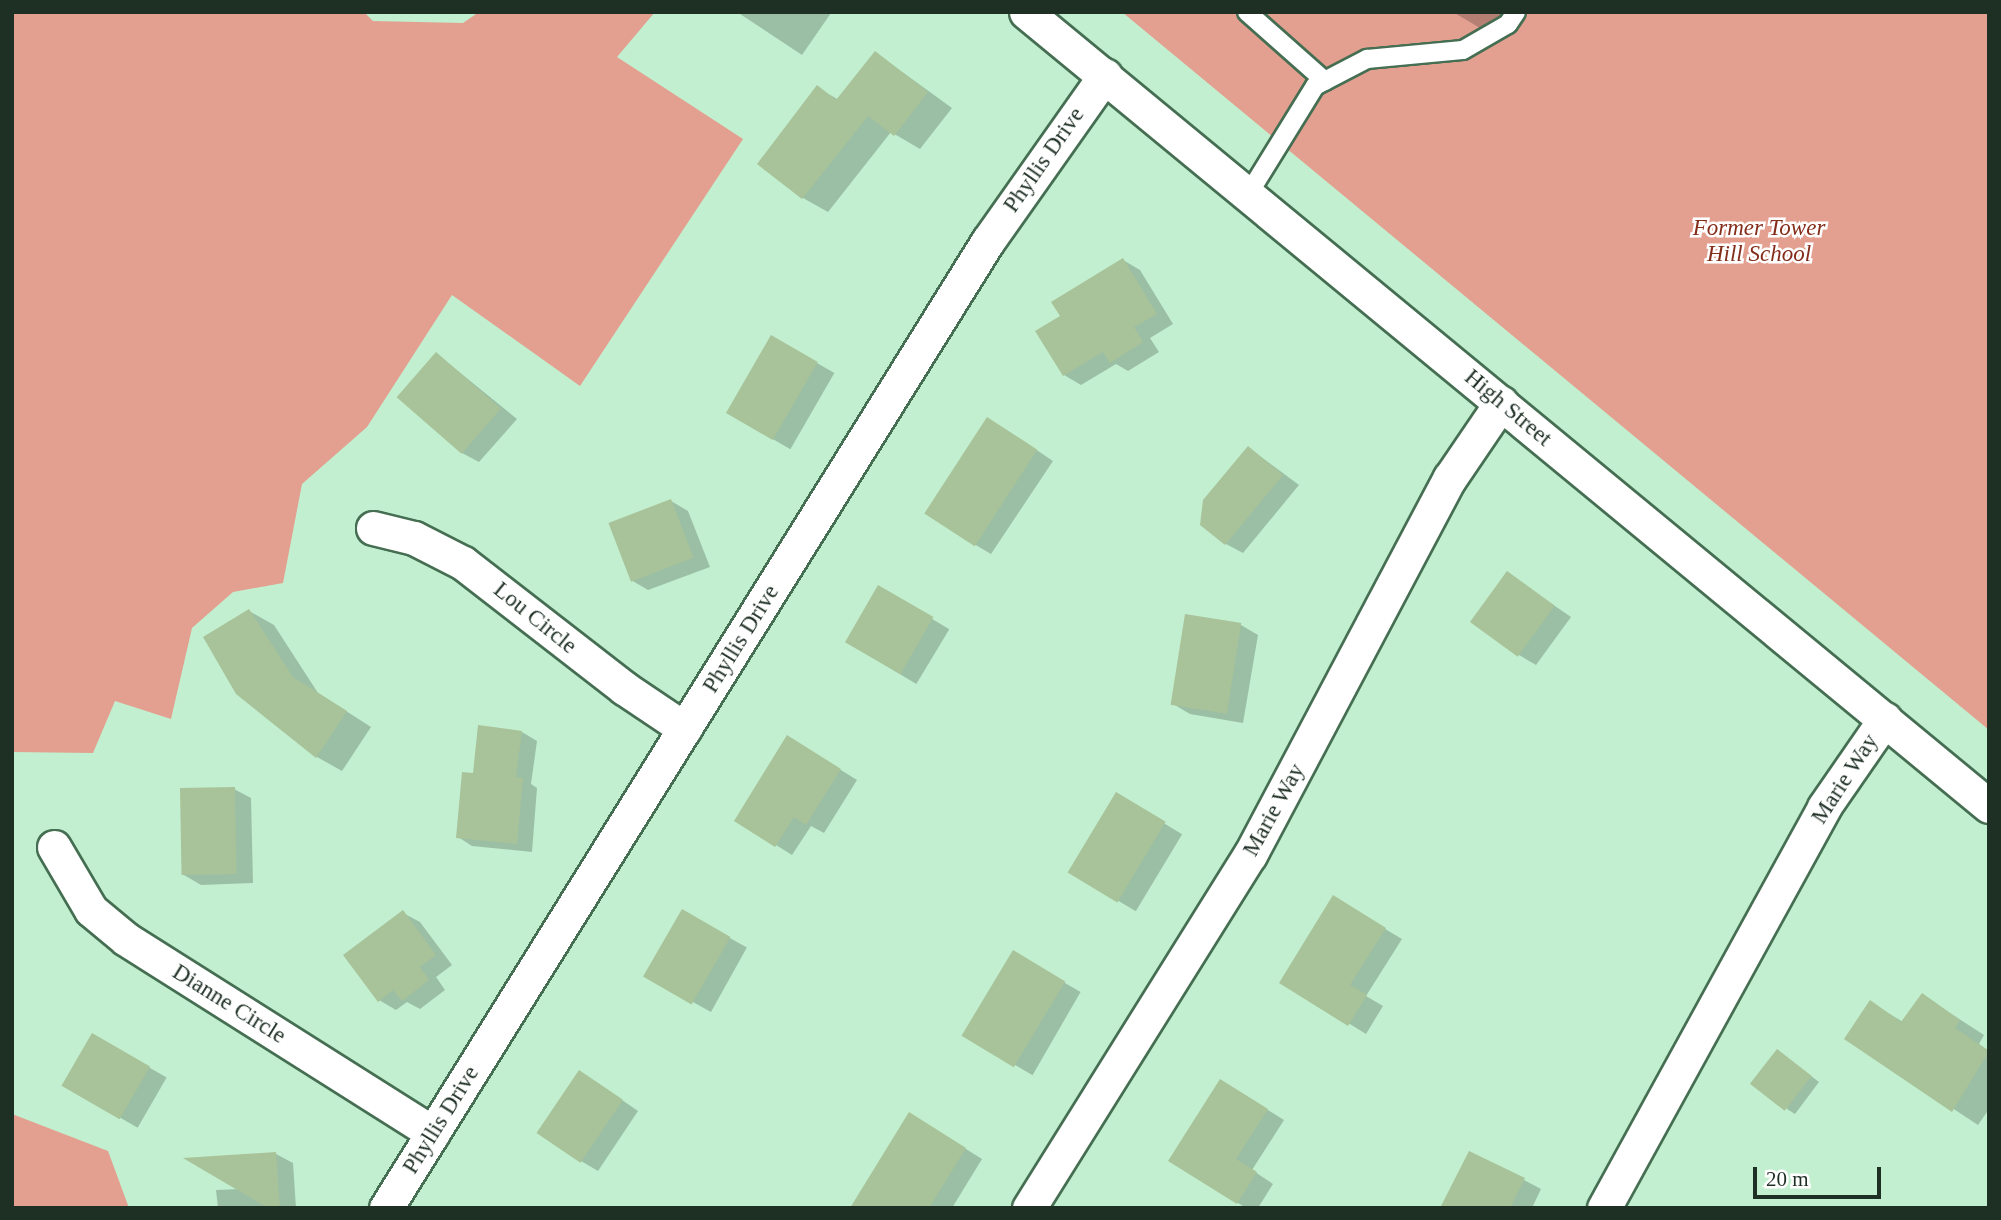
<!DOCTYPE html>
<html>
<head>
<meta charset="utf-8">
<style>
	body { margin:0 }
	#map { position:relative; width:2001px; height:1220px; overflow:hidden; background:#c2efcf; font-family:"Times New Roman",serif }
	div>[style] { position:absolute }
	.green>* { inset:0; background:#e3a090 }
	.shadow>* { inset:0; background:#0003; transform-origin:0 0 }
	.building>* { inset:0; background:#a8c299; transform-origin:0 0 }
	.roads { filter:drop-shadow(2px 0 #456e52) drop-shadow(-2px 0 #456e52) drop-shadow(0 2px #456e52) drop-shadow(0 -2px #456e52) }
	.lane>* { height:18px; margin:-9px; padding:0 9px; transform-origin:9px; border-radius:9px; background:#fff }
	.street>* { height:33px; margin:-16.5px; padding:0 16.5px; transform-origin:16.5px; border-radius:16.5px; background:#fff }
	span { translate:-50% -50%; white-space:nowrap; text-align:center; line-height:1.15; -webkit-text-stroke:5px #fff; paint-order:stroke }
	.street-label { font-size:23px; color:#1e2f24 }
	.park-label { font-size:23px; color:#842d1a; font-style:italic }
	.frame { position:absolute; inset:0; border:14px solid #1e2f24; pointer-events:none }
	.scale { position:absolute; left:1753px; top:1167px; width:128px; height:32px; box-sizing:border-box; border:4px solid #1e2f24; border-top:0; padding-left:9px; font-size:21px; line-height:24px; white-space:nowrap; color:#1e2f24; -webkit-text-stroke:5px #fff; paint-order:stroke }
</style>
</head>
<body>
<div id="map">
	<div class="green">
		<div style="clip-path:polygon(12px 12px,364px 12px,373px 21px,463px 23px,479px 12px,655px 12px,617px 57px,743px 139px,580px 386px,452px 295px,367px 427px,302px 484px,283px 583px,233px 592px,192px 628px,171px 719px,115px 701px,93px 753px,12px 752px)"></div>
		<div style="clip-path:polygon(1122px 12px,1989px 12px,1989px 730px,1507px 331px)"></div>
		<div style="clip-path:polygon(12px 1114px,108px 1151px,129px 1208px,12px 1208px)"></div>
	</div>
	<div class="shadow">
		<div style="clip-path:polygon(737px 12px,830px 12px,831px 13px,802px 55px)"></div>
		<div style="clip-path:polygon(1453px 12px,1504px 12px,1490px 34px)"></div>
		<div style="clip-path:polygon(876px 53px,952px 108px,920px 149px,891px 132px,828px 212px,803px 198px,818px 88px,839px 100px)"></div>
		<div style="clip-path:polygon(1123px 260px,1140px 270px,1173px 324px,1150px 338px,1159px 352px,1128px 371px,1116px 364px,1081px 385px,1064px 375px,1063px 316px)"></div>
		<div style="left:772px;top:337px;width:72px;height:88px;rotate:30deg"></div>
		<div style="clip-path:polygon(437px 354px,517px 419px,479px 462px,462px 453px)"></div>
		<div style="clip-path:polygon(1005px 429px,1053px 461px,991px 554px,974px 544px)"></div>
		<div style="clip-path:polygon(1249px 448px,1299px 485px,1243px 553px,1226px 544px)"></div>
		<div style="clip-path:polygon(671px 501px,688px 511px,710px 567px,648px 590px,631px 580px)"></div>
		<div style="clip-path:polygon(1507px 573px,1571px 617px,1536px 665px,1519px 655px)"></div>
		<div style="left:879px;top:587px;width:82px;height:64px;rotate:31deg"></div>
		<div style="clip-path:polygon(249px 611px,274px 625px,318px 693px,371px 727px,342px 771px,317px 757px,238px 692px)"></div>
		<div style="clip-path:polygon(1241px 625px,1258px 635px,1243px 723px,1190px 714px,1173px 704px)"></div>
		<div style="clip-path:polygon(522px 732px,537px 741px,531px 784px,537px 788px,532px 852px,472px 846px,458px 837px,474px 775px)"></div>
		<div style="clip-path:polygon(804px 747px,857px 780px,824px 833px,811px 826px,792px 855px,776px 845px)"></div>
		<div style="clip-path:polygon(234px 789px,251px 798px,253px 883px,201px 885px,184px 875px)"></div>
		<div style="left:1117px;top:795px;width:76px;height:90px;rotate:31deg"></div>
		<div style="clip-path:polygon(1350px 908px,1402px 939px,1366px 996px,1383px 1006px,1366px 1034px,1282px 982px)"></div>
		<div style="left:683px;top:912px;width:73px;height:74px;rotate:29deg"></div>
		<div style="clip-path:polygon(403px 913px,420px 922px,452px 965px,436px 977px,445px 990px,420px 1009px,407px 1002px,396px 1010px,379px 1000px)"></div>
		<div style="left:1013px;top:953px;width:78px;height:96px;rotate:30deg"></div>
		<div style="clip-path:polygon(1922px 995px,1984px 1035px,1979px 1044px,1989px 1051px,1989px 1109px,1978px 1125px,1846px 1038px,1870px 1002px,1903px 1022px)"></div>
		<div style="left:93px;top:1035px;width:85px;height:58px;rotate:30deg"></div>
		<div style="clip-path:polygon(1785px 1056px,1819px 1082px,1795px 1114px,1787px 1109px)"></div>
		<div style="clip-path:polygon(596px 1082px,638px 1111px,598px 1171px,581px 1161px)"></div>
		<div style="clip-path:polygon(1237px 1091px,1284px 1120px,1252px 1170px,1273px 1184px,1258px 1208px,1246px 1208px,1170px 1160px)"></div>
		<div style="clip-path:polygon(926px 1124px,982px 1159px,952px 1208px,875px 1208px)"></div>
		<div style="clip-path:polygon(276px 1154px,293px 1163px,296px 1208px,218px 1208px,216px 1190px,240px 1189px)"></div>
		<div style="clip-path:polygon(1524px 1180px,1541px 1189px,1532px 1208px,1442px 1208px)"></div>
	</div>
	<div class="building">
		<div style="clip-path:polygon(875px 51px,928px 92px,894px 136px,868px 116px,802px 199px,757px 164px,817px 85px,836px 100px)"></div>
		<div style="clip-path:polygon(1123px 258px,1157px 314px,1134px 327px,1143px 342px,1110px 363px,1103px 352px,1063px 376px,1035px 331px,1060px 316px,1051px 302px)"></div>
		<div style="left:771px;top:335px;width:54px;height:90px;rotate:30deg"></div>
		<div style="left:436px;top:352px;width:86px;height:60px;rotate:41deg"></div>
		<div style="left:987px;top:417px;width:60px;height:115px;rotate:33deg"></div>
		<div style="clip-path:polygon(1248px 446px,1283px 475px,1225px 545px,1200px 525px,1203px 500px)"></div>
		<div style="left:671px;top:499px;width:63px;height:67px;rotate:69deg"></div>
		<div style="left:1507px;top:571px;width:59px;height:63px;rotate:36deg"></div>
		<div style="left:878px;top:585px;width:64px;height:66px;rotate:30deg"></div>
		<div style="clip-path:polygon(249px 609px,293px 677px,347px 711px,316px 758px,236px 694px,203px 637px)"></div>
		<div style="left:1185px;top:614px;width:57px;height:92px;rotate:9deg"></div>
		<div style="clip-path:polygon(478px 725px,522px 731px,516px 777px,523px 778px,517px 844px,456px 838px,462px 772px,473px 773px)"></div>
		<div style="clip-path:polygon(787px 735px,841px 769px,806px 825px,794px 817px,775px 847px,734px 821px)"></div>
		<div style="left:235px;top:787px;width:87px;height:55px;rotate:89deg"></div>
		<div style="left:1116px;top:792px;width:58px;height:94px;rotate:31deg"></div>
		<div style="clip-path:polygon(1333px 895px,1386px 928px,1350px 985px,1367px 995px,1348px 1026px,1279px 983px)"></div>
		<div style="left:682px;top:909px;width:56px;height:78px;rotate:30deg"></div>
		<div style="clip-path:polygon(403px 910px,436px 955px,420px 967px,429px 980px,402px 1001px,393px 990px,378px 1002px,343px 955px)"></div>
		<div style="left:1013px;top:950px;width:61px;height:100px;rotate:31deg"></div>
		<div style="clip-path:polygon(1922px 993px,1960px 1020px,1955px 1028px,1989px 1051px,1952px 1112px,1844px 1039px,1870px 1000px,1901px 1022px)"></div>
		<div style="left:92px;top:1033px;width:67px;height:61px;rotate:30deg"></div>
		<div style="left:1777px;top:1049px;width:44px;height:44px;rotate:38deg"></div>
		<div style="left:579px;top:1070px;width:53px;height:76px;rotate:34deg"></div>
		<div style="clip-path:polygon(1220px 1079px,1268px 1109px,1236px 1159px,1257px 1172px,1237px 1204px,1168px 1161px)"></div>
		<div style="clip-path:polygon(909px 1112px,966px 1148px,929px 1208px,850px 1208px)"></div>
		<div style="clip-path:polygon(1469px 1151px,1525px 1178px,1510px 1208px,1440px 1208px)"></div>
		<div style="clip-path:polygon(276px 1152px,280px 1208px,268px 1208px,183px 1158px)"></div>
	</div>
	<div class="roads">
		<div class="lane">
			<div style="left:1247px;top:12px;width:104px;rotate:41.5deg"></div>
			<div style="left:1249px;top:193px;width:126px;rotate:-58.3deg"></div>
			<div style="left:1315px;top:86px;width:59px;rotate:-27.4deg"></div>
			<div style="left:1367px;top:59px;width:96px;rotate:-5.4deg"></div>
			<div style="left:1463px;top:50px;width:52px;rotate:-30deg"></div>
			<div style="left:1508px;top:24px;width:14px;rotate:-56deg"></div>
		</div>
		<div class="street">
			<div style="left:1026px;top:12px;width:1248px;rotate:39.51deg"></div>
			<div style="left:373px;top:528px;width:42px;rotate:13.7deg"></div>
			<div style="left:414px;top:538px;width:55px;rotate:27deg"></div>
			<div style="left:463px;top:563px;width:204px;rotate:37.8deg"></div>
			<div style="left:624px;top:688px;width:73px;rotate:33.9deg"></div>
			<div style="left:54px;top:847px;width:73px;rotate:59.6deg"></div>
			<div style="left:91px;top:910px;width:45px;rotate:39.6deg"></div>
			<div style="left:126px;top:939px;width:363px;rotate:32.3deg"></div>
			<div style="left:386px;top:1208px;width:1139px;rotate:-58.1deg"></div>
			<div style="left:988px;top:241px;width:203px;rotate:-54.8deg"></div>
			<div style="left:1029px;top:1208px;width:416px;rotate:-58deg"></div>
			<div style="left:1250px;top:855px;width:427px;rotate:-62.1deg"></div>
			<div style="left:1450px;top:478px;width:91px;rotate:-55.8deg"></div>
			<div style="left:1604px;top:1208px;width:457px;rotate:-61.2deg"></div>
			<div style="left:1824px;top:807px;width:107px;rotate:-55.3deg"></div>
		</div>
	</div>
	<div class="street-label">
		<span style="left:1044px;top:160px;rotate:-55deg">Phyllis Drive</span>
		<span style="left:1508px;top:408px;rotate:40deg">High Street</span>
		<span style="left:535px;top:618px;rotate:39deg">Lou Circle</span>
		<span style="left:741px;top:639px;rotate:-58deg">Phyllis Drive</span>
		<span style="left:1845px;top:779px;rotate:-57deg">Marie Way</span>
		<span style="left:1274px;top:810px;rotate:-61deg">Marie Way</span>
		<span style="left:229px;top:1004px;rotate:32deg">Dianne Circle</span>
		<span style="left:441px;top:1120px;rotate:-58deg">Phyllis Drive</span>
	</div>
	<div class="park-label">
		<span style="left:1759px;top:241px">Former Tower<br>Hill School</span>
	</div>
	<div class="frame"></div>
	<div class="scale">20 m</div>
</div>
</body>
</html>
